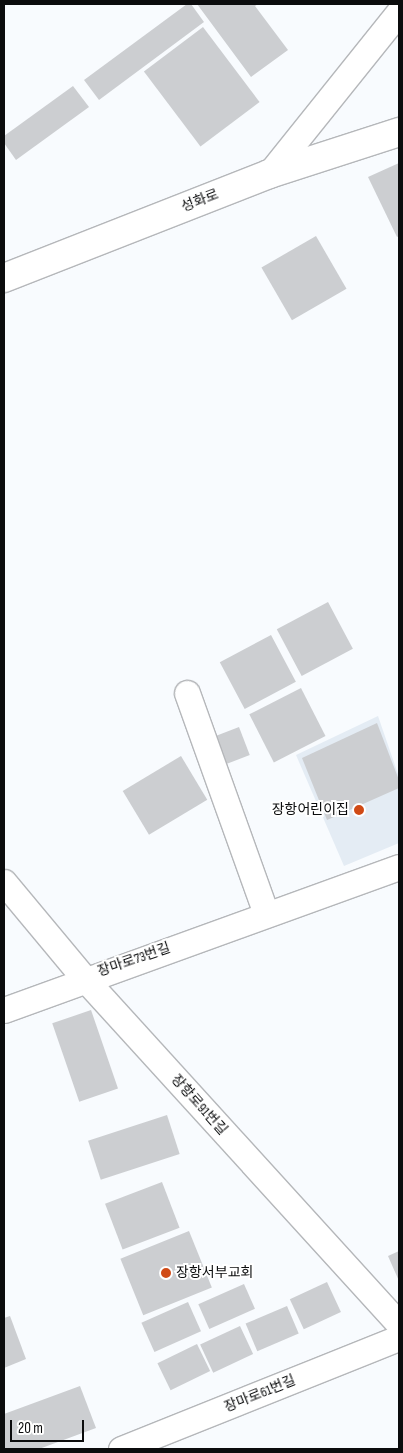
<!DOCTYPE html>
<html>
<head>
<meta charset="utf-8">
<style>
	body { margin:0 }
	#map { position:relative; width:403px; height:1453px; overflow:hidden; background:#f8fbfe; font-family:"Sofia Sans Condensed","Noto Sans KR",sans-serif }
	div>[style] { position:absolute }
	.built>* { inset:0; background:#e4ecf4 }
	.building>* { inset:0; background:#ccced1; transform-origin:0 0 }
	.roads { filter:drop-shadow(1px 0 #b5b7ba) drop-shadow(-1px 0 #b5b7ba) drop-shadow(0 1px #b5b7ba) drop-shadow(0 -1px #b5b7ba) }
	.street>* { height:25px; margin:-12.5px; padding:0 12.5px; transform-origin:12.5px; border-radius:12.5px; background:#fff }
	.secondary>* { height:28px; margin:-14px; padding:0 14px; transform-origin:14px; border-radius:14px; background:#fff }
	.dots>* { width:14px; height:14px; translate:-50% -50%; box-sizing:border-box; border:2px solid #fff; border-radius:50% }
	span { translate:-50% -50%; white-space:nowrap; text-align:center; line-height:1.15; -webkit-text-stroke:4px #fff; paint-order:stroke }
	.street-label { font-size:14px; color:#0b0c0d }
	.poi-label { font-size:14px; color:#0b0c0d }
	.right { translate:-100% -50%; text-align:right }
	.left { translate:0 -50%; text-align:left }
	.frame { position:absolute; inset:0; border:5px solid #0b0c0d; pointer-events:none }
	.scale { position:absolute; left:10px; top:1420px; width:74px; height:22px; box-sizing:border-box; border:2px solid #0b0c0d; border-top:0; padding-left:6px; font-size:15px; line-height:18px; white-space:nowrap; color:#0b0c0d; -webkit-text-stroke:4px #fff; paint-order:stroke }
</style>
</head>
<body>
<div id="map">
	<div class="built">
		<div style="clip-path:polygon(378px 716px,399px 777px,399px 843px,344px 866px,296px 755px)"></div>
	</div>
	<div class="building">
		<div style="clip-path:polygon(187px 4px,191px 4px,204px 22px,99px 100px,84px 80px)"></div>
		<div style="clip-path:polygon(197px 4px,258px 4px,255px 6px,288px 50px,251px 77px)"></div>
		<div style="left:203px;top:27px;width:94px;height:74px;rotate:53deg"></div>
		<div style="clip-path:polygon(73px 86px,89px 107px,16px 160px,4px 143px,4px 136px)"></div>
		<div style="clip-path:polygon(399px 163px,399px 236px,397px 237px,368px 177px)"></div>
		<div style="left:316px;top:236px;width:61px;height:63px;rotate:60deg"></div>
		<div style="left:328px;top:602px;width:53px;height:58px;rotate:62deg"></div>
		<div style="left:271px;top:635px;width:53px;height:58px;rotate:62deg"></div>
		<div style="left:301px;top:688px;width:54px;height:58px;rotate:63deg"></div>
		<div style="clip-path:polygon(377px 723px,399px 780px,399px 788px,327px 820px,302px 758px)"></div>
		<div style="left:239px;top:727px;width:30px;height:25px;rotate:69deg"></div>
		<div style="left:181px;top:756px;width:51px;height:68px;rotate:59deg"></div>
		<div style="left:91px;top:1010px;width:83px;height:41px;rotate:71deg"></div>
		<div style="left:167px;top:1115px;width:41px;height:83px;rotate:72deg"></div>
		<div style="left:162px;top:1182px;width:49px;height:61px;rotate:69deg"></div>
		<div style="left:189px;top:1231px;width:61px;height:74px;rotate:68deg"></div>
		<div style="clip-path:polygon(399px 1251px,399px 1281px,388px 1256px)"></div>
		<div style="left:327px;top:1282px;width:33px;height:41px;rotate:65deg"></div>
		<div style="left:244px;top:1284px;width:27px;height:50px;rotate:66deg"></div>
		<div style="left:188px;top:1302px;width:32px;height:51px;rotate:66deg"></div>
		<div style="left:287px;top:1306px;width:30px;height:45px;rotate:67deg"></div>
		<div style="clip-path:polygon(10px 1316px,26px 1359px,4px 1368px,4px 1318px)"></div>
		<div style="left:240px;top:1326px;width:31px;height:44px;rotate:65deg"></div>
		<div style="left:197px;top:1344px;width:30px;height:44px;rotate:64deg"></div>
		<div style="clip-path:polygon(80px 1386px,96px 1428px,39px 1449px,4px 1449px,4px 1414px)"></div>
	</div>
	<div class="roads">
		<div class="street">
			<div style="left:269px;top:174px;width:208px;rotate:-51.3deg"></div>
			<div style="left:187px;top:693px;width:235px;rotate:70.3deg"></div>
			<div style="left:4px;top:882px;width:125px;rotate:50.2deg"></div>
			<div style="left:84px;top:978px;width:468px;rotate:47.7deg"></div>
			<div style="left:4px;top:1010px;width:420px;rotate:-19.9deg"></div>
			<div style="left:121px;top:1449px;width:299px;rotate:-21.8deg"></div>
		</div>
		<div class="secondary">
			<div style="left:4px;top:278px;width:285px;rotate:-21.4deg"></div>
			<div style="left:269px;top:174px;width:137px;rotate:-17.9deg"></div>
		</div>
	</div>
	<div class="dots">
		<div style="left:359px;top:810px;background:#d04a15"></div>
		<div style="left:166px;top:1273px;background:#d04a15"></div>
	</div>
	<div class="street-label">
		<span style="left:200px;top:201px;rotate:-21deg">성화로</span>
		<span style="left:134px;top:960px;rotate:-19deg">장마로73번길</span>
		<span style="left:199px;top:1105px;rotate:48deg">장항로91번길</span>
		<span style="left:260px;top:1394px;rotate:-22deg">장마로61번길</span>
	</div>
	<div class="poi-label">
		<span class="right" style="left:349px;top:810px">장항어린이집</span>
		<span class="left" style="left:176px;top:1273px">장항서부교회</span>
	</div>
	<div class="frame"></div>
	<div class="scale">20 m</div>
</div>
</body>
</html>
